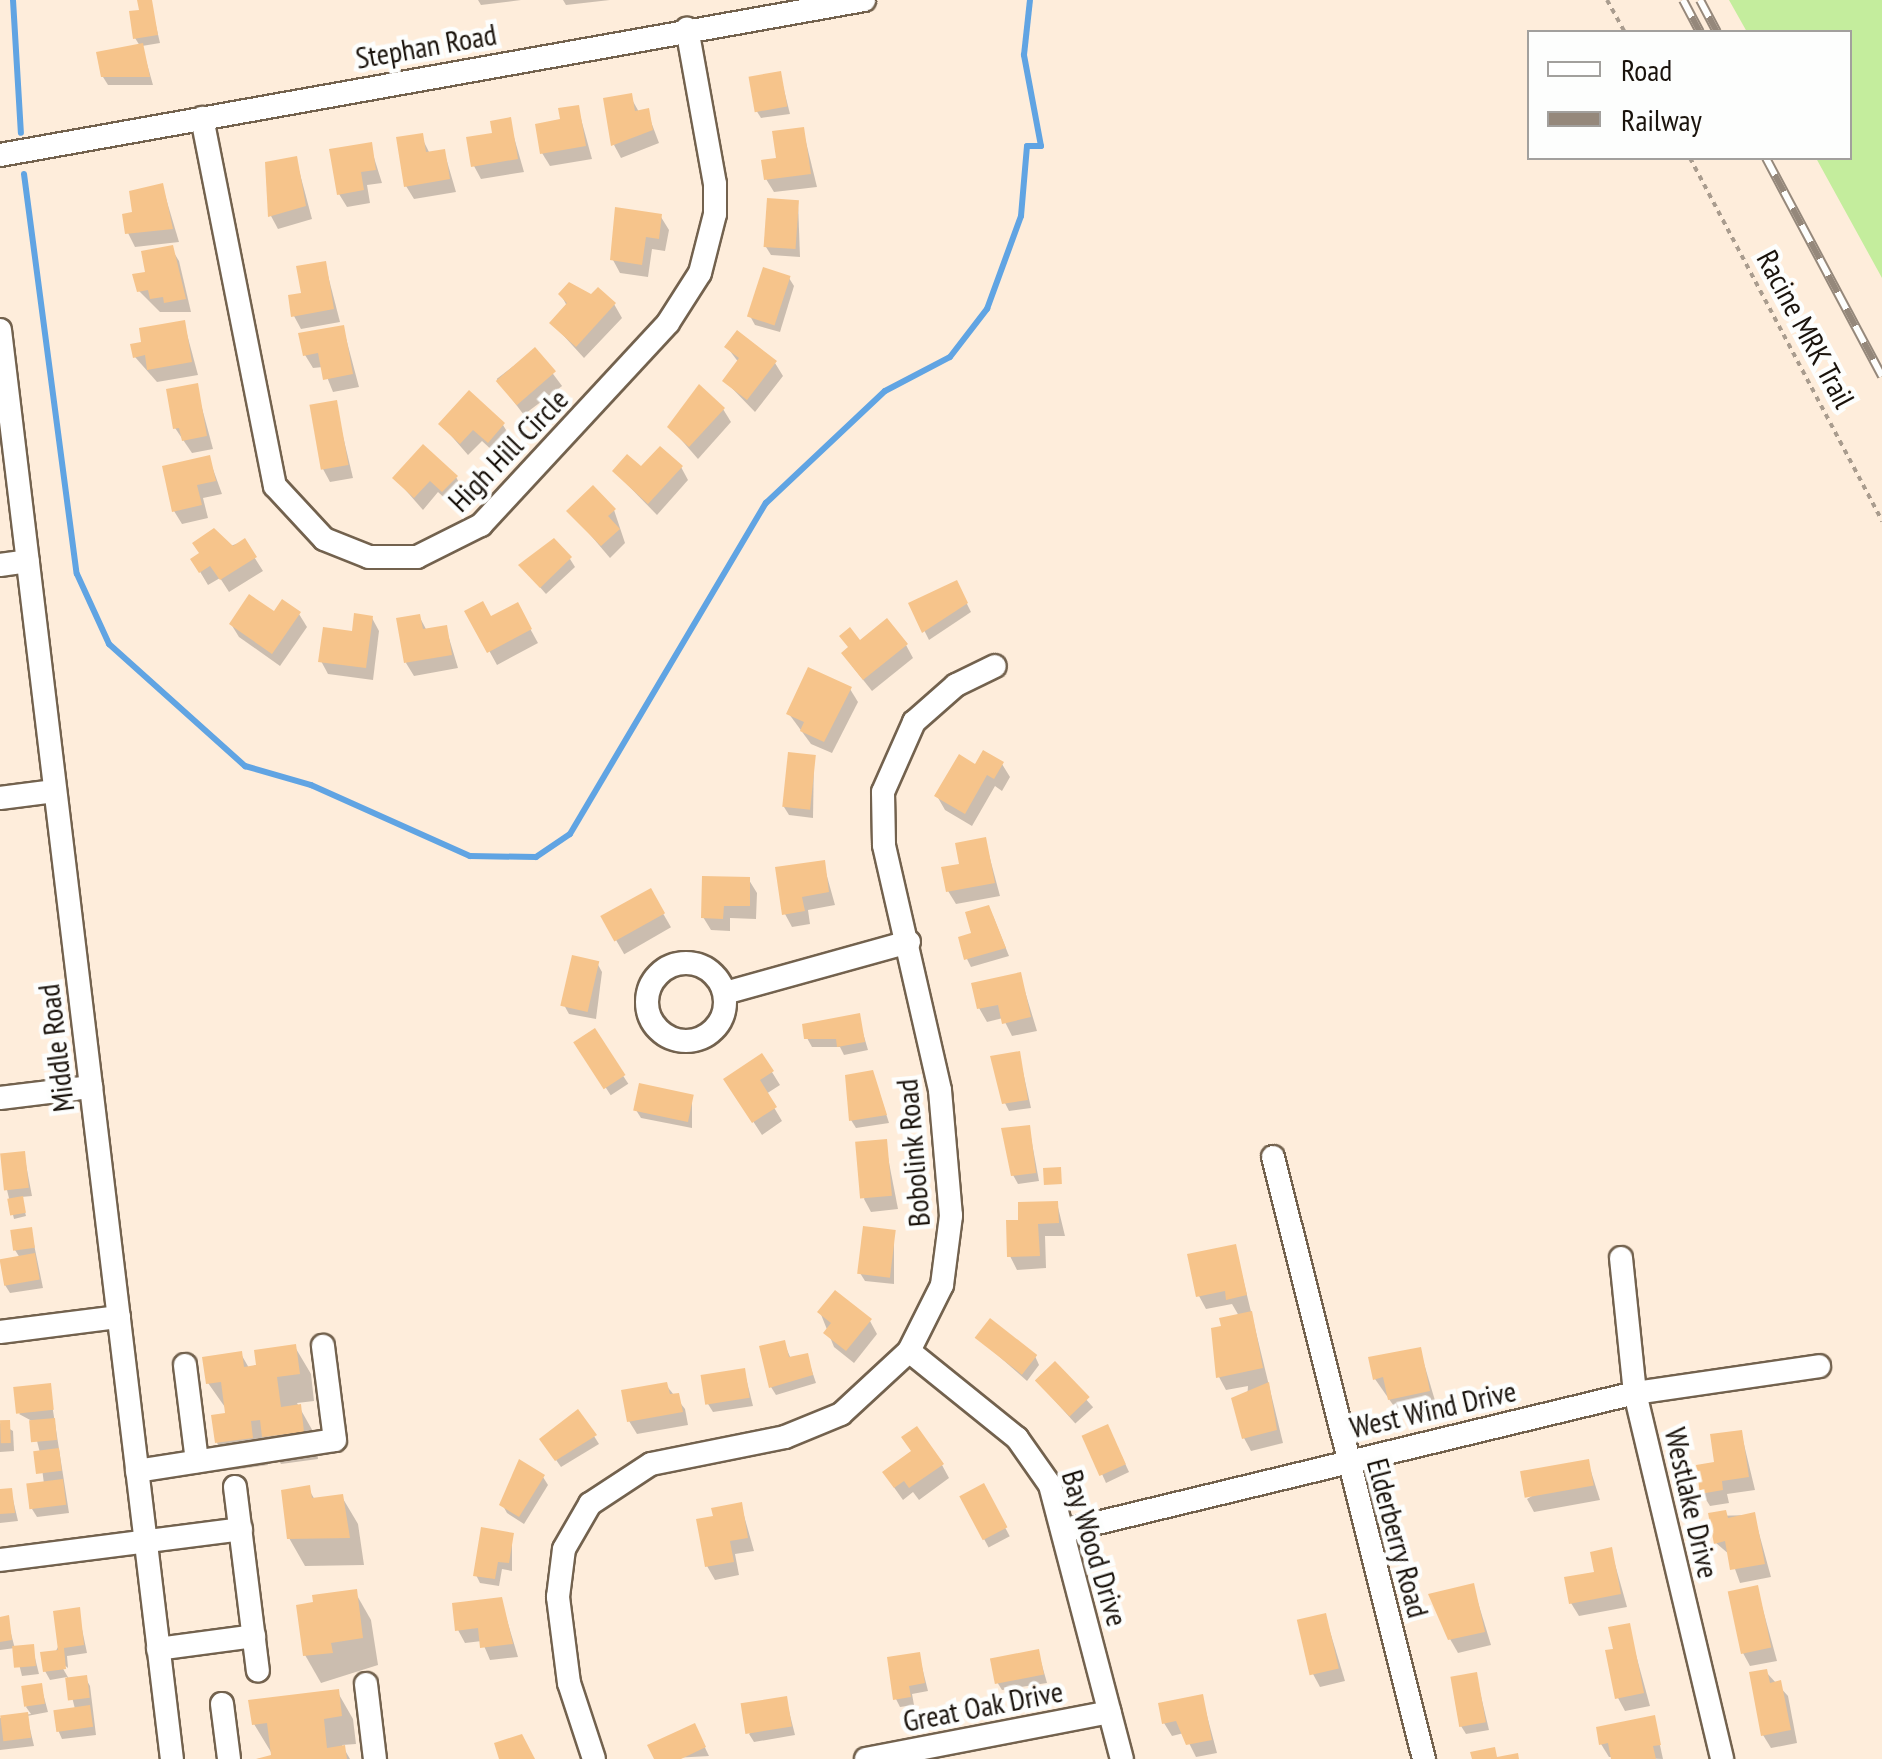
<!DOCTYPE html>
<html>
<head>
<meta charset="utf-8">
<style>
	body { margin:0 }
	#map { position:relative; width:1882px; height:1759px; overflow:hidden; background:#feeddb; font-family:"PT Sans Narrow",sans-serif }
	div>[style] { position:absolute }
	.green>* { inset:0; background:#c4ed9d }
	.shadow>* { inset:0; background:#0003; transform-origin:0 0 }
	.stream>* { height:6px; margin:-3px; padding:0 3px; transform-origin:3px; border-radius:3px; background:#60a4e3 }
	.building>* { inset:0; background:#f6c48b; transform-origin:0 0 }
	.path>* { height:4px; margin-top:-2px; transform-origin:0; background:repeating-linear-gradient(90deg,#a99c8e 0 5px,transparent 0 10px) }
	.roads { filter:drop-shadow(2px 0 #73624e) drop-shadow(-2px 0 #73624e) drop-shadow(0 2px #73624e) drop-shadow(0 -2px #73624e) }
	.minor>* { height:22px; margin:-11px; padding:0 11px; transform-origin:11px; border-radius:11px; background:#fff }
	.minor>.ring { margin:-11px; padding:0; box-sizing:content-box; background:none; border:22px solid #fff; border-radius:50% }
	.rail>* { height:10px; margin-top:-5px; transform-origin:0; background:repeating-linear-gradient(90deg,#fdfefd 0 19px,#95887b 0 38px); box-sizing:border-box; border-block:2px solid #95887b }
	span { translate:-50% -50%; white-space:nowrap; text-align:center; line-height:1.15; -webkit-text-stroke:9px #fdfefd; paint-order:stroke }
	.street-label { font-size:30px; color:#1a130c }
	.legend { position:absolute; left:1527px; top:30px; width:325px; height:130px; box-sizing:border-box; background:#fdfefd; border:2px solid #a2a09d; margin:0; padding:12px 18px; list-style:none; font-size:30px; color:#1a130c }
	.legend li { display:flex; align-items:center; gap:20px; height:50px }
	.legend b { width:50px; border:2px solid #a2a09d }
</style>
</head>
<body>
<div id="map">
	<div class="green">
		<div style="clip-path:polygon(1729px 0,1882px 0,1882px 278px,1816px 158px,1850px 158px,1850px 32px,1747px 32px)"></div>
	</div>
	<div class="shadow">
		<div style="clip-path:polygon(150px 0,160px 43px,142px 46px,153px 85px,108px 85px,103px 77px,140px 46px,135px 38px)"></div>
		<div style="clip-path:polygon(478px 0,521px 0,481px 5px)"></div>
		<div style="clip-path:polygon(563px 0,610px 0,566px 5px)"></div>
		<div style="clip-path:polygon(780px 74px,790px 114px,761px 118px,756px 110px)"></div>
		<div style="clip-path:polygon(630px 96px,639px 112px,647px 111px,659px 143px,621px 158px,614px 145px)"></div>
		<div style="clip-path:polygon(578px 108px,592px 159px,550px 166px,542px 153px)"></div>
		<div style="clip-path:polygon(509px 120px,524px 172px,481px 179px,474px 166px)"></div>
		<div style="clip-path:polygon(803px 130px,817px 187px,774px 192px,766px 179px)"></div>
		<div style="clip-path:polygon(421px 136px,430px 154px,444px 151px,456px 192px,414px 199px,406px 186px)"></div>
		<div style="clip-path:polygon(370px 145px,382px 183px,367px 185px,370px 203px,347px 207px,339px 194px)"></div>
		<div style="clip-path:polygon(296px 159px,312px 219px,278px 229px,271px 216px)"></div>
		<div style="clip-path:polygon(162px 185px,179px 242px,135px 247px,128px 233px,134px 214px)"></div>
		<div style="clip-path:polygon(798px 202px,800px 257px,771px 255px,766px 247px)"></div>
		<div style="clip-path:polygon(661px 217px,669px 230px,665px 251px,652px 249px,648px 277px,620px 273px,613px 260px)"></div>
		<div style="clip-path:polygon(171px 248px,179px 261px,191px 312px,160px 312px,139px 291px)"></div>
		<div style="clip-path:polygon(325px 264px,340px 322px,301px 329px,294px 316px)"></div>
		<div style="clip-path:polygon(789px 278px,794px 286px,780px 332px,755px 325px,750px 316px)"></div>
		<div style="clip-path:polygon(561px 295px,614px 304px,622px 318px,584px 358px,552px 323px,567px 306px)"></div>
		<div style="clip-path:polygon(184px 323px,198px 375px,157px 382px,135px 357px)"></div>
		<div style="clip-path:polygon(343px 327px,359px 387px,333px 392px,323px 367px,313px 368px,305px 355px)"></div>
		<div style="clip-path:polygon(727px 347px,775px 363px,783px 376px,755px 412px,725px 381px,739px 363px)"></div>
		<div style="left:535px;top:350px;width:45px;height:48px;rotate:53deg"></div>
		<div style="clip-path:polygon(196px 386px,213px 449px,192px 453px,175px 428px)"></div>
		<div style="clip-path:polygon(335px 403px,353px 478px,330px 482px,323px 469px)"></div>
		<div style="clip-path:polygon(723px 409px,731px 422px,698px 459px,670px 427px)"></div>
		<div style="clip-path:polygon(441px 424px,503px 425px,511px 438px,496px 454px,482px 441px,468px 455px)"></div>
		<div style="clip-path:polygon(209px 458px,222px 494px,203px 498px,208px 518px,182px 524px,174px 511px)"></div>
		<div style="clip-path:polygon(681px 467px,688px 480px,657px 515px,615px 472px)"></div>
		<div style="clip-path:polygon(456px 477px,463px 490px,451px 504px,438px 492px,423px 510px,395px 478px)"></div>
		<div style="clip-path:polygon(614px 510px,625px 543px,610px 558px,570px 511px)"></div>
		<div style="clip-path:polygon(244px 541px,263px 571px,229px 592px,220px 578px,208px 585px,193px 560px)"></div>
		<div style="clip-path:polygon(570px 559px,575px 567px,546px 594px,521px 566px)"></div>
		<div style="clip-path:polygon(961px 592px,971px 612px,929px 640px,911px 604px)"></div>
		<div style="clip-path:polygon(517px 605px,538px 643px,497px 665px,468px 612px,491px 619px)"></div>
		<div style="clip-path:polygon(275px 614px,299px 614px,307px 627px,280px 666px,239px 637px,231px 624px)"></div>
		<div style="clip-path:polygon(419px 616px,427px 631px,446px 628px,458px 668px,414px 676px,406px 663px)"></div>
		<div style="clip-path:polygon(372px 618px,379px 631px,373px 680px,328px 674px,321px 661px)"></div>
		<div style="clip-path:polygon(906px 645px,913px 658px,872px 691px,852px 666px)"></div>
		<div style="clip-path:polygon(850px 689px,858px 702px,832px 753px,811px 744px,789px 714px)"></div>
		<div style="clip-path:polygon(814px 758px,813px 818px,789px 815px,784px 807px)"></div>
		<div style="clip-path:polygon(1002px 764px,1010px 777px,1002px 791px,995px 786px,972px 826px,945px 810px,937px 796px,976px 767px)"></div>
		<div style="clip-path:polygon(985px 840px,1000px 896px,956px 904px,948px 891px)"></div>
		<div style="clip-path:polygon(823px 862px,835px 905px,808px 910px,810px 924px,792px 927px,785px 914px)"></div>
		<div style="clip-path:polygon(749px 880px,757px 893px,756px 919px,730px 918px,730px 931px,711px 930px,703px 917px)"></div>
		<div style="left:650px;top:891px;width:42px;height:54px;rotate:60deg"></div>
		<div style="clip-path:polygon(993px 916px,1009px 956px,971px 967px,967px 959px,974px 935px)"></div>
		<div style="clip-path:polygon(597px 963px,602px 972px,596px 1019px,569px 1014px,564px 1005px)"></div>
		<div style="clip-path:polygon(1020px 975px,1037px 1031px,1012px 1036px,1003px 1018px,987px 1022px,979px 1008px)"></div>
		<div style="clip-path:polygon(858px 1016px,868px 1050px,844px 1055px,840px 1047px,812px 1047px,807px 1038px)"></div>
		<div style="left:594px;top:1031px;width:63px;height:21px;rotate:57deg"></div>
		<div style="clip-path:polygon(1019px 1054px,1031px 1108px,1009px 1111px,1005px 1103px)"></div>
		<div style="clip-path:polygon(762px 1056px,780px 1085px,766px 1094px,782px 1121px,762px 1135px,734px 1092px)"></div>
		<div style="clip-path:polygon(876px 1082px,889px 1123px,856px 1128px,851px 1120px)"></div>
		<div style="clip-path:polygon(692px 1097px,692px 1128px,641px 1118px,636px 1110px)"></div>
		<div style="clip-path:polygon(1029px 1127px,1039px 1181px,1018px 1184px,1013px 1175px)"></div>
		<div style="clip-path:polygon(885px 1142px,898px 1209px,871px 1212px,864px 1199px)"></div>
		<div style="clip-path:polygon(24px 1154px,32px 1196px,21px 1197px,26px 1216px,14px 1219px,7px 1190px)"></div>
		<div style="clip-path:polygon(1057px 1203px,1065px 1236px,1045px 1236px,1046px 1268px,1017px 1270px,1010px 1256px,1021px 1222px)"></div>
		<div style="clip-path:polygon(31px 1230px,43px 1288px,10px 1293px,5px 1285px,20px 1258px,15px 1250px)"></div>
		<div style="clip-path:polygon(894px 1232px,894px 1284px,865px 1281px,860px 1273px)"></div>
		<div style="clip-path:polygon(1235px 1246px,1283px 1443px,1251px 1451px,1244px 1438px,1248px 1386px,1226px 1390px,1219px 1377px,1224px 1328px,1239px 1316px,1232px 1304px,1206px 1309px,1199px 1296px)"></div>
		<div style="clip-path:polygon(820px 1312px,870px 1321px,877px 1334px,854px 1363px,834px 1347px)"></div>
		<div style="clip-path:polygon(978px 1338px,1035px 1356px,1039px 1365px,1027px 1381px)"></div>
		<div style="clip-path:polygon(784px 1343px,791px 1359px,807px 1356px,816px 1383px,776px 1395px,771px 1387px)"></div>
		<div style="clip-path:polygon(295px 1347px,311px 1374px,314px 1401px,297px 1403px,315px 1435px,318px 1459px,281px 1464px,271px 1448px,265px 1449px,268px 1465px,233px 1470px,217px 1443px,227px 1410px,208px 1383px,241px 1354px,249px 1368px)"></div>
		<div style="clip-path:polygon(1420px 1350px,1436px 1404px,1398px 1412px,1375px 1379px)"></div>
		<div style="left:1055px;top:1365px;width:57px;height:24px;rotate:48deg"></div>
		<div style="clip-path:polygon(744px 1370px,753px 1406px,713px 1412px,708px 1404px)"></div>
		<div style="clip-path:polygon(49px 1385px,69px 1513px,37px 1517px,32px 1509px,44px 1484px,40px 1453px,32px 1421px,19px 1414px)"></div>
		<div style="clip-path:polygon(666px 1385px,685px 1409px,688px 1425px,637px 1434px,629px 1421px)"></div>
		<div style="clip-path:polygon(0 1423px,13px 1431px,14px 1451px,0 1452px)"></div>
		<div style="clip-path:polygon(1741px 1432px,1755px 1490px,1727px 1494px,1729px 1503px,1710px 1506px,1702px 1493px)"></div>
		<div style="clip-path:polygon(1112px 1435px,1129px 1472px,1106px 1483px,1102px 1474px)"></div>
		<div style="clip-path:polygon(594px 1436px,599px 1444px,561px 1467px,547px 1447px)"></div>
		<div style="clip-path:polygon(914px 1453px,942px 1465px,949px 1478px,919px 1500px,913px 1492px,903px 1500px,893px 1486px)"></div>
		<div style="clip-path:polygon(1588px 1462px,1600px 1500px,1534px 1512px,1527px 1499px)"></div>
		<div style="clip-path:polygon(543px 1477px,548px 1485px,524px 1524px,507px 1513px,502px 1504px)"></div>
		<div style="left:983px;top:1486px;width:57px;height:24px;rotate:62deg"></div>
		<div style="clip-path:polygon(308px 1488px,315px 1500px,342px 1497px,358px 1524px,364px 1565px,305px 1566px,289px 1538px)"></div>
		<div style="clip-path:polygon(11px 1491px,18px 1521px,0 1523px,0 1492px)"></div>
		<div style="clip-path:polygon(741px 1505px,754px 1551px,735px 1554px,739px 1575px,715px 1580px,707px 1566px,716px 1518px)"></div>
		<div style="clip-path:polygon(1754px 1515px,1771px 1577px,1740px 1583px,1730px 1555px,1716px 1543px,1711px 1516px)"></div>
		<div style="clip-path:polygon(512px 1535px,512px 1571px,502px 1569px,499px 1586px,480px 1583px,476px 1575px)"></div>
		<div style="clip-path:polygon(1611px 1550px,1627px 1607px,1579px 1616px,1571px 1603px)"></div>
		<div style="clip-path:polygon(1473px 1586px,1491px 1645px,1458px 1653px,1450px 1639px)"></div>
		<div style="clip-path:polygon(1757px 1588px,1777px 1661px,1750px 1666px,1743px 1653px)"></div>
		<div style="clip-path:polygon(355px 1592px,371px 1620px,378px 1665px,321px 1683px,305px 1655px)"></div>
		<div style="clip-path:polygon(501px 1600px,518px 1657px,490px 1660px,482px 1641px,465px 1643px,458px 1630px)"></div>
		<div style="clip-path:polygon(78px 1610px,87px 1653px,67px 1656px,68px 1668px,58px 1660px,69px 1679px,85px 1677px,90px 1686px,96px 1735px,62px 1739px,58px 1730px,75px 1709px,67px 1677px,50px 1680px,45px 1671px)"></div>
		<div style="clip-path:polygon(1325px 1615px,1345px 1681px,1320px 1687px,1313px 1674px)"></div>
		<div style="clip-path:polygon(7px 1618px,15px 1649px,32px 1646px,39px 1674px,22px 1676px,15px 1648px,0 1650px,0 1619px)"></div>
		<div style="clip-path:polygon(1628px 1626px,1650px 1706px,1625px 1711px,1618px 1698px,1616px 1651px)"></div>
		<div style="clip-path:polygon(1038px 1651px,1047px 1683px,1002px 1690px,997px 1682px)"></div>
		<div style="clip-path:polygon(919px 1655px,928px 1691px,912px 1694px,914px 1705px,900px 1707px,896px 1699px)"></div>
		<div style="clip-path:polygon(1766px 1672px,1788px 1696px,1797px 1743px,1771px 1748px,1763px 1735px)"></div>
		<div style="clip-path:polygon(1476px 1675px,1489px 1730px,1466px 1734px,1461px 1726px)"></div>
		<div style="clip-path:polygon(41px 1686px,48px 1712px,27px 1716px,34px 1746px,0 1750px,0 1718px,31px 1714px,26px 1707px)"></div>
		<div style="clip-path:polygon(337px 1691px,353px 1719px,356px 1744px,342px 1745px,350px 1759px,257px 1759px,274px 1757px,254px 1724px)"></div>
		<div style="clip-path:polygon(1202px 1697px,1217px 1753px,1196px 1757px,1184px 1733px,1172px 1736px,1164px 1723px)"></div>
		<div style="clip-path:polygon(786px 1699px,795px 1735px,754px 1742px,749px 1734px)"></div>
		<div style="clip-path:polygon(1654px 1718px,1663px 1759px,1609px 1757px,1601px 1744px)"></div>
		<div style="clip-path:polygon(699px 1735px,709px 1756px,656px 1759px)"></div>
	</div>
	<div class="stream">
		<div style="left:13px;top:0;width:133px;rotate:86.6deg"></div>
		<div style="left:24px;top:174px;width:403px;rotate:82.5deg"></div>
		<div style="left:77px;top:574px;width:77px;rotate:65.4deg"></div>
		<div style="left:109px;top:644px;width:183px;rotate:41.9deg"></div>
		<div style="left:245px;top:766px;width:69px;rotate:16.1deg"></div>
		<div style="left:311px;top:785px;width:174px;rotate:24.1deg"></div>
		<div style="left:470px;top:856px;width:66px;rotate:0.9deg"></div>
		<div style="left:536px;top:857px;width:41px;rotate:-34.1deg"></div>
		<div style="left:570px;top:834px;width:385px;rotate:-59.4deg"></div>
		<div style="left:766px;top:503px;width:163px;rotate:-43.3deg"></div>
		<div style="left:885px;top:391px;width:73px;rotate:-27.6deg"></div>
		<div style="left:950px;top:357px;width:61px;rotate:-52.4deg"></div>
		<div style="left:987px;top:309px;width:99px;rotate:-69.9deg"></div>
		<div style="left:1021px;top:216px;width:70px;rotate:-85.1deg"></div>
		<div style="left:1027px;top:146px;width:14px"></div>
		<div style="left:1041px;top:146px;width:93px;rotate:-100.6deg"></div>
		<div style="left:1024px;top:55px;width:55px;rotate:-83.8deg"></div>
	</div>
	<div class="building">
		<div style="clip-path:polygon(137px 0,152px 0,158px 35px,133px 39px,129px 11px,139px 10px)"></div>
		<div style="clip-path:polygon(143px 43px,150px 77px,101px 77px,96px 52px)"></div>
		<div style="left:781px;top:71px;width:36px;height:33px;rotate:80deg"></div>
		<div style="clip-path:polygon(632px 93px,635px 111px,649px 108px,653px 130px,611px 146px,603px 98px)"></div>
		<div style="clip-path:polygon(579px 105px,586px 146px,540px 154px,535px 124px,560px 119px,558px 108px)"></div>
		<div style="clip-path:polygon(511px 117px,518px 159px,471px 167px,466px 137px,492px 133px,490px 121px)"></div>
		<div style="clip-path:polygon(804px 127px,811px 174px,764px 180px,761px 160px,776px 158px,772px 131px)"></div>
		<div style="clip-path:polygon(423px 133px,426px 152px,445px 149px,450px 179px,404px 187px,396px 137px)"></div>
		<div style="clip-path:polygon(372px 142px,376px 170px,361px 172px,364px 190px,337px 195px,329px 149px)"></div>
		<div style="clip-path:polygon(297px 156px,306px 206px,268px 217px,265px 162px)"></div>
		<div style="clip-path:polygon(163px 183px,173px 229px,125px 234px,122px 214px,132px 212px,129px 191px)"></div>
		<div style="left:767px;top:198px;width:32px;height:49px;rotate:4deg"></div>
		<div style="clip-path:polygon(615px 207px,662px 214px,659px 239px,646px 237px,642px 265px,610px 260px)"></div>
		<div style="clip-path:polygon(173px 245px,186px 299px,164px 303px,163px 297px,150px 299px,148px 290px,137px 292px,132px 274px,145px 272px,141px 251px)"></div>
		<div style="clip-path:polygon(326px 261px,334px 309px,291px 317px,288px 295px,301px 293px,296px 266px)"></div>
		<div style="left:763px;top:267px;width:29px;height:52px;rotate:18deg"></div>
		<div style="clip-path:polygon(569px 282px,591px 294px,598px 287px,616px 303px,576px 347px,549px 323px,567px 303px,558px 294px)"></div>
		<div style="clip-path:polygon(185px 320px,192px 362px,147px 370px,145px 355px,133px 358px,130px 344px,141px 342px,139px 328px)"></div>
		<div style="clip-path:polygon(344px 325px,353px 374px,323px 380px,318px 353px,303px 356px,298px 333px)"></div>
		<div style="clip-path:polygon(737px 330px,777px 361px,747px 400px,722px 381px,739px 358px,724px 347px)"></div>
		<div style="left:535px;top:347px;width:32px;height:52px;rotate:49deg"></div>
		<div style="clip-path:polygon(198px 383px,207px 436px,182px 441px,179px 428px,173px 429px,166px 389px)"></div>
		<div style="clip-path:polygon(699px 384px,725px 408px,689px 447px,667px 427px)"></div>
		<div style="clip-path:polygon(469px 390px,505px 423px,488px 443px,473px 430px,460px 444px,438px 424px)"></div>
		<div style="left:337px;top:400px;width:66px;height:28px;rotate:80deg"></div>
		<div style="clip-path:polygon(423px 444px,458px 476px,442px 492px,430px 481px,414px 498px,392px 478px)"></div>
		<div style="clip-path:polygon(660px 446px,683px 466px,648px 504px,612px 471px,627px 454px,641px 466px)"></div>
		<div style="clip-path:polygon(210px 455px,216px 481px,197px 485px,202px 505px,172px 512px,162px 466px)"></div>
		<div style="clip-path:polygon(593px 485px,616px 509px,608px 516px,620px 529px,601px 546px,566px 511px)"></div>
		<div style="clip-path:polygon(214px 528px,233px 546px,245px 538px,257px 557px,220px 580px,210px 566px,199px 573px,190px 559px,199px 553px,192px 543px)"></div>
		<div style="clip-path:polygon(554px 538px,572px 557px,540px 588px,518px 565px)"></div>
		<div style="clip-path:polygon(957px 580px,968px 603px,922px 633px,908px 603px)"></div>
		<div style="clip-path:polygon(249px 594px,274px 611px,282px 599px,301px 612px,272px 654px,229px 624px)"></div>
		<div style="clip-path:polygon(483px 601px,491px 616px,518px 602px,532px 629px,487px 653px,464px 611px)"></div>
		<div style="clip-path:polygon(354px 613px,373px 616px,366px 668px,318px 662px,323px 627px,352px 631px)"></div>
		<div style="clip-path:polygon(420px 614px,423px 629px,447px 625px,452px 655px,404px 663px,396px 618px)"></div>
		<div style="clip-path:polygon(887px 618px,908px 644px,863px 680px,841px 653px,848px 647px,839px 636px,850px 627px,860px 640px)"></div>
		<div style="clip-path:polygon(808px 667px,852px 687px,824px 742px,800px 731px,804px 722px,786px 714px)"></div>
		<div style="clip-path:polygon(983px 750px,1004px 762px,994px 779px,987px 775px,965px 814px,934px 796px,959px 754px,975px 764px)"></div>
		<div style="left:788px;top:752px;width:28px;height:55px;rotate:6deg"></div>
		<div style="clip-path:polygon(986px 837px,995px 883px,946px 892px,941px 867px,959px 864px,955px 843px)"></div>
		<div style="clip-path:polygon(825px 860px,829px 892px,802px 897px,805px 911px,782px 915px,775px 867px)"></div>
		<div style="clip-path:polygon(702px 876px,750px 877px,750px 906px,724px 906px,723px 919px,701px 918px)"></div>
		<div style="left:651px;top:888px;width:29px;height:58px;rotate:61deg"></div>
		<div style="clip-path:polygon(989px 905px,1006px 948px,964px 960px,958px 937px,971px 933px,965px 912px)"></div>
		<div style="left:572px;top:955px;width:28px;height:52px;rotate:13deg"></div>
		<div style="clip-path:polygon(1021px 972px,1031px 1017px,1002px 1024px,998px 1005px,977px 1009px,971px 983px)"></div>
		<div style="clip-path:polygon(860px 1013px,865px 1042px,837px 1047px,836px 1039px,804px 1039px,802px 1024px)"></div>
		<div style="left:595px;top:1028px;width:56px;height:26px;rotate:57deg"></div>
		<div style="clip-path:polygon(1020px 1051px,1028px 1100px,1002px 1104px,990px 1056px)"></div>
		<div style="clip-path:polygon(762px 1053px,774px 1071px,760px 1080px,777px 1107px,752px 1123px,723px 1079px)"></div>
		<div style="clip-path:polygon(873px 1070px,887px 1115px,849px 1121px,845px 1075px)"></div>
		<div style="left:639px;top:1083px;width:56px;height:28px;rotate:12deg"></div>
		<div style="clip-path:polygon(1030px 1125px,1036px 1173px,1011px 1176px,1001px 1128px)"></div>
		<div style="left:887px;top:1139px;width:57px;height:32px;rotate:85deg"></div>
		<div style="left:25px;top:1151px;width:37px;height:25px;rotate:84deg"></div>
		<div style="left:1061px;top:1167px;width:17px;height:18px;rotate:87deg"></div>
		<div style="left:23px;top:1196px;width:17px;height:16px;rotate:80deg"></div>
		<div style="clip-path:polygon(1058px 1201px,1059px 1223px,1038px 1224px,1040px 1256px,1007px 1257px,1006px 1220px,1018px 1220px,1018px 1202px)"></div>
		<div style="left:863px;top:1226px;width:33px;height:48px;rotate:7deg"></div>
		<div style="left:32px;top:1227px;width:21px;height:22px;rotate:82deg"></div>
		<div style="clip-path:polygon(1236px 1244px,1247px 1295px,1226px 1300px,1225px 1291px,1196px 1297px,1187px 1254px)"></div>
		<div style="left:35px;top:1253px;width:27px;height:36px;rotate:80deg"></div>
		<div style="clip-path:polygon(835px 1290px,872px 1319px,846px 1351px,823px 1333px,831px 1323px,817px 1312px)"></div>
		<div style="clip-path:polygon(1252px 1311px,1263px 1368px,1216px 1378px,1211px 1328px,1221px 1326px,1219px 1318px)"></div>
		<div style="left:990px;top:1318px;width:60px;height:25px;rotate:38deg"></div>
		<div style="clip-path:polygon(785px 1340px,789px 1357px,808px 1353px,813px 1375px,769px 1388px,759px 1346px)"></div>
		<div style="clip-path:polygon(296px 1344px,300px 1374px,277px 1377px,281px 1407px,301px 1404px,304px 1432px,262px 1437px,260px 1420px,251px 1421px,253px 1438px,215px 1443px,211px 1415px,225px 1413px,221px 1382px,206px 1384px,202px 1357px,242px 1351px,244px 1367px,256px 1365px,254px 1350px)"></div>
		<div style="clip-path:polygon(1421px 1347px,1430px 1391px,1388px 1400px,1383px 1377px,1373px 1380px,1368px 1357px)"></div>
		<div style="left:1055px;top:1361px;width:50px;height:28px;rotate:46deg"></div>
		<div style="left:745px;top:1368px;width:30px;height:45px;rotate:81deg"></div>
		<div style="clip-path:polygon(667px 1382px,670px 1394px,679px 1393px,683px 1412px,627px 1422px,621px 1390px)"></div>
		<div style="clip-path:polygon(1269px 1382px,1277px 1430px,1242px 1439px,1231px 1398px)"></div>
		<div style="left:51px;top:1383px;width:27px;height:38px;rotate:84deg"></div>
		<div style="clip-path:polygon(578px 1409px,597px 1435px,555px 1461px,539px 1439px)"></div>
		<div style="left:55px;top:1418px;width:22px;height:26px;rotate:85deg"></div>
		<div style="left:10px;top:1420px;width:23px;height:10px;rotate:88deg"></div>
		<div style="left:1108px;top:1424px;width:44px;height:29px;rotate:66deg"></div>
		<div style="clip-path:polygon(917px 1426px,944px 1464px,909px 1488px,904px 1481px,894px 1488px,882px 1472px,911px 1451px,901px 1437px)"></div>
		<div style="clip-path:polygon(1742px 1430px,1749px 1477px,1722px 1481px,1723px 1490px,1700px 1494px,1696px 1465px,1714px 1462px,1710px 1434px)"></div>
		<div style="left:59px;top:1448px;width:23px;height:26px;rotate:83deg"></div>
		<div style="clip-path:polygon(519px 1459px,545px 1475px,519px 1517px,499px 1505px)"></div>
		<div style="left:1589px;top:1459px;width:27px;height:70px;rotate:80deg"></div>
		<div style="left:63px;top:1479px;width:26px;height:37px;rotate:83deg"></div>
		<div style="left:984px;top:1483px;width:50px;height:28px;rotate:62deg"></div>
		<div style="clip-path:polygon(310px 1485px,312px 1498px,343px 1494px,350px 1538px,287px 1539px,281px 1490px)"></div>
		<div style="clip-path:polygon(12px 1488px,15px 1513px,0 1514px,0 1489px)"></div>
		<div style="clip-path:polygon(742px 1502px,748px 1538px,730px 1541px,734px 1562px,705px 1567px,696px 1519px,713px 1516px,711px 1508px)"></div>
		<div style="clip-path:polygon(1726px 1510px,1728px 1518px,1755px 1512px,1765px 1564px,1730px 1570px,1725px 1541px,1714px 1544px,1708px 1513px)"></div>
		<div style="clip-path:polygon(481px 1527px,514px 1533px,509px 1563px,498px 1562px,495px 1579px,473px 1576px)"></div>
		<div style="clip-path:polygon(1612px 1547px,1621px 1594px,1569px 1604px,1564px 1577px,1594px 1572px,1590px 1552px)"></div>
		<div style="clip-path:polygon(1474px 1583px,1485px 1632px,1448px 1640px,1428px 1594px)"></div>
		<div style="left:1758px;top:1585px;width:64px;height:31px;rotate:78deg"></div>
		<div style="clip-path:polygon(357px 1589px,363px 1638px,331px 1643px,333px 1653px,303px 1656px,296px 1605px,313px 1602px,312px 1595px)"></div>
		<div style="clip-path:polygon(502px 1597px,513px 1644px,480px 1648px,478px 1628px,455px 1631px,452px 1603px)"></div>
		<div style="clip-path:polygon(80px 1607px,84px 1645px,64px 1648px,66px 1669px,43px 1672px,40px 1652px,58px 1650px,53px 1611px)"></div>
		<div style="left:1326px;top:1613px;width:57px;height:30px;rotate:77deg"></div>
		<div style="clip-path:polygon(9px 1615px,12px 1640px,0 1642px,0 1617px)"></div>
		<div style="clip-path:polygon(1630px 1623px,1644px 1693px,1615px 1699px,1605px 1650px,1613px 1649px,1608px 1627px)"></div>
		<div style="left:34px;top:1644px;width:22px;height:22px;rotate:85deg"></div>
		<div style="left:1039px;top:1649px;width:26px;height:50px;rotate:79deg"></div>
		<div style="clip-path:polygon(920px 1652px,925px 1683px,909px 1686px,911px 1697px,893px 1700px,887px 1657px)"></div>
		<div style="clip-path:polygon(1767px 1669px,1770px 1683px,1781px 1680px,1791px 1730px,1761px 1736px,1749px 1672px)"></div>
		<div style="left:1477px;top:1672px;width:51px;height:27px;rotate:80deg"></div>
		<div style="left:87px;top:1675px;width:23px;height:22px;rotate:83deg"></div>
		<div style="left:42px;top:1683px;width:21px;height:21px;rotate:82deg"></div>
		<div style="clip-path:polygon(339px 1689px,342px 1716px,324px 1719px,327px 1748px,345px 1745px,347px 1759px,256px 1759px,271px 1755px,267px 1723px,252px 1725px,248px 1700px)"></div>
		<div style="clip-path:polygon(1203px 1694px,1212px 1740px,1186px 1745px,1176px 1721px,1162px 1724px,1158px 1703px)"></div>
		<div style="left:787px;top:1696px;width:31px;height:47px;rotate:81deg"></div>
		<div style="left:90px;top:1705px;width:22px;height:37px;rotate:82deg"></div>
		<div style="left:28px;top:1712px;width:26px;height:28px;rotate:83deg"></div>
		<div style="clip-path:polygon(1655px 1715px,1661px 1745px,1653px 1746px,1656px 1759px,1611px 1759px,1608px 1743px,1599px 1745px,1596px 1727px)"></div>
		<div style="clip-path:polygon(695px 1723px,706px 1747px,681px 1759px,654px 1759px,647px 1745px)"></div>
		<div style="clip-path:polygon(522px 1734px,535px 1759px,499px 1759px,494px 1743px)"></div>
		<div style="clip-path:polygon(1495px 1747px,1497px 1757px,1518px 1753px,1519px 1759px,1472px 1759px,1470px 1752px)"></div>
	</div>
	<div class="path">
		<div style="left:1607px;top:0;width:37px;rotate:61deg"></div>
		<div style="left:1690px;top:158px;width:411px;rotate:62.1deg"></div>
	</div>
	<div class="roads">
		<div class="minor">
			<div style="left:202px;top:118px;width:375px;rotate:78.8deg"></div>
			<div style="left:275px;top:486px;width:72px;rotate:47.2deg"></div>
			<div style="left:324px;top:539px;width:48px;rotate:21.8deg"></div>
			<div style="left:369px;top:557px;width:48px"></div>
			<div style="left:417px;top:557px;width:72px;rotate:-26.6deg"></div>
			<div style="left:481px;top:525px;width:275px;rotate:-47.2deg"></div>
			<div style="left:668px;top:323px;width:59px;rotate:-57.4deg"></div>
			<div style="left:700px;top:273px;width:61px;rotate:-75.7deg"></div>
			<div style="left:715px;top:214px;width:30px;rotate:-90deg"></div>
			<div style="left:715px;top:184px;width:158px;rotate:-100.2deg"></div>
			<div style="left:0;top:155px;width:878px;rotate:-10.17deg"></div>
			<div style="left:0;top:330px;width:1439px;rotate:83.14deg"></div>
			<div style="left:0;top:565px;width:28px;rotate:-8deg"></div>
			<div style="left:0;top:798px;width:55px;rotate:-7.3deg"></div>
			<div class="ring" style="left:647px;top:963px;width:56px;height:56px"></div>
			<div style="left:725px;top:993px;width:191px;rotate:-15.5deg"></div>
			<div style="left:0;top:1098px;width:92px;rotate:-6.9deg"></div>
			<div style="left:1273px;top:1157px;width:621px;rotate:75.92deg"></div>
			<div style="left:1621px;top:1258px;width:136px;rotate:84.1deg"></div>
			<div style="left:1635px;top:1393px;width:376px;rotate:76.6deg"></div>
			<div style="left:0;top:1332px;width:120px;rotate:-7.2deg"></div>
			<div style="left:909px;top:1351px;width:139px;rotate:38.9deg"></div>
			<div style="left:1017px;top:1438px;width:57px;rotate:54.9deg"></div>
			<div style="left:1050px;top:1485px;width:283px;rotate:75.3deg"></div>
			<div style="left:185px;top:1365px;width:97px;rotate:82.9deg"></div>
			<div style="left:137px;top:1471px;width:200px;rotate:-8.9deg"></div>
			<div style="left:335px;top:1440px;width:95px;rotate:-97.3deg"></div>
			<div style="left:235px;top:1487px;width:185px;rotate:82.9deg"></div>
			<div style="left:1064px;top:1531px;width:587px;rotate:-13.59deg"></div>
			<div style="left:1635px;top:1393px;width:186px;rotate:-8.3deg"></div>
			<div style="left:0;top:1560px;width:243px;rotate:-7.3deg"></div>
			<div style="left:158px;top:1649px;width:97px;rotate:-7.7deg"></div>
			<div style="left:366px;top:1684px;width:76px;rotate:83.2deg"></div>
			<div style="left:222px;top:1704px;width:55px;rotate:82.7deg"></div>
			<div style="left:594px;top:1759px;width:80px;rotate:-108.2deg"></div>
			<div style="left:569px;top:1683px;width:87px;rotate:-97.3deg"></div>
			<div style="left:558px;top:1597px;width:48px;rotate:-82.9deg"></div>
			<div style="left:564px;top:1549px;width:52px;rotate:-60deg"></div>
			<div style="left:590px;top:1504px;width:73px;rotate:-33.3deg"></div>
			<div style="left:651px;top:1464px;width:137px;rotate:-11.4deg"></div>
			<div style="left:785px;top:1437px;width:61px;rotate:-22.3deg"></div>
			<div style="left:841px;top:1414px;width:93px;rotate:-42.8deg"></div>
			<div style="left:909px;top:1351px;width:74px;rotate:-63.4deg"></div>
			<div style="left:942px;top:1285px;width:70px;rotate:-82.6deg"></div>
			<div style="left:951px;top:1216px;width:126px;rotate:-95deg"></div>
			<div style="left:940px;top:1090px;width:251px;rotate:-102.9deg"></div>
			<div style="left:884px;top:845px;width:53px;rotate:-91.1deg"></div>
			<div style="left:883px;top:792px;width:77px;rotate:-66.1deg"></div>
			<div style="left:914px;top:722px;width:56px;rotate:-41.4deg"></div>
			<div style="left:956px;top:685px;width:43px;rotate:-26deg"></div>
			<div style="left:866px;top:1759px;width:248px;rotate:-10.9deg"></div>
		</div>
	</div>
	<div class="rail">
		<div style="left:1683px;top:0;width:36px;rotate:62deg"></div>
		<div style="left:1700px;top:0;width:36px;rotate:62deg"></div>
		<div style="left:1766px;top:158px;width:247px;rotate:62deg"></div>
	</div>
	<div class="street-label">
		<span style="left:426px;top:46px;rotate:-10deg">Stephan Road</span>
		<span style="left:1806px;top:329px;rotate:62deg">Racine MRK Trail</span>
		<span style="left:508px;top:450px;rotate:-46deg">High Hill Circle</span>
		<span style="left:56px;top:1048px;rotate:-97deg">Middle Road</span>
		<span style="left:913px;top:1153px;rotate:-95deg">Bobolink Road</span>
		<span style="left:1433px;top:1409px;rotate:-13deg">West Wind Drive</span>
		<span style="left:1692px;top:1503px;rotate:77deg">Westlake Drive</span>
		<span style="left:1398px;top:1538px;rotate:75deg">Elderberry Road</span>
		<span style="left:1095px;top:1548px;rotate:73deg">Bay Wood Drive</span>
		<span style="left:983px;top:1706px;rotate:-11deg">Great Oak Drive</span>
	</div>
	<ul class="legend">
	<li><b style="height:12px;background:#fff"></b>Road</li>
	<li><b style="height:12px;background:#95887b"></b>Railway</li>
	</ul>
</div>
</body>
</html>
